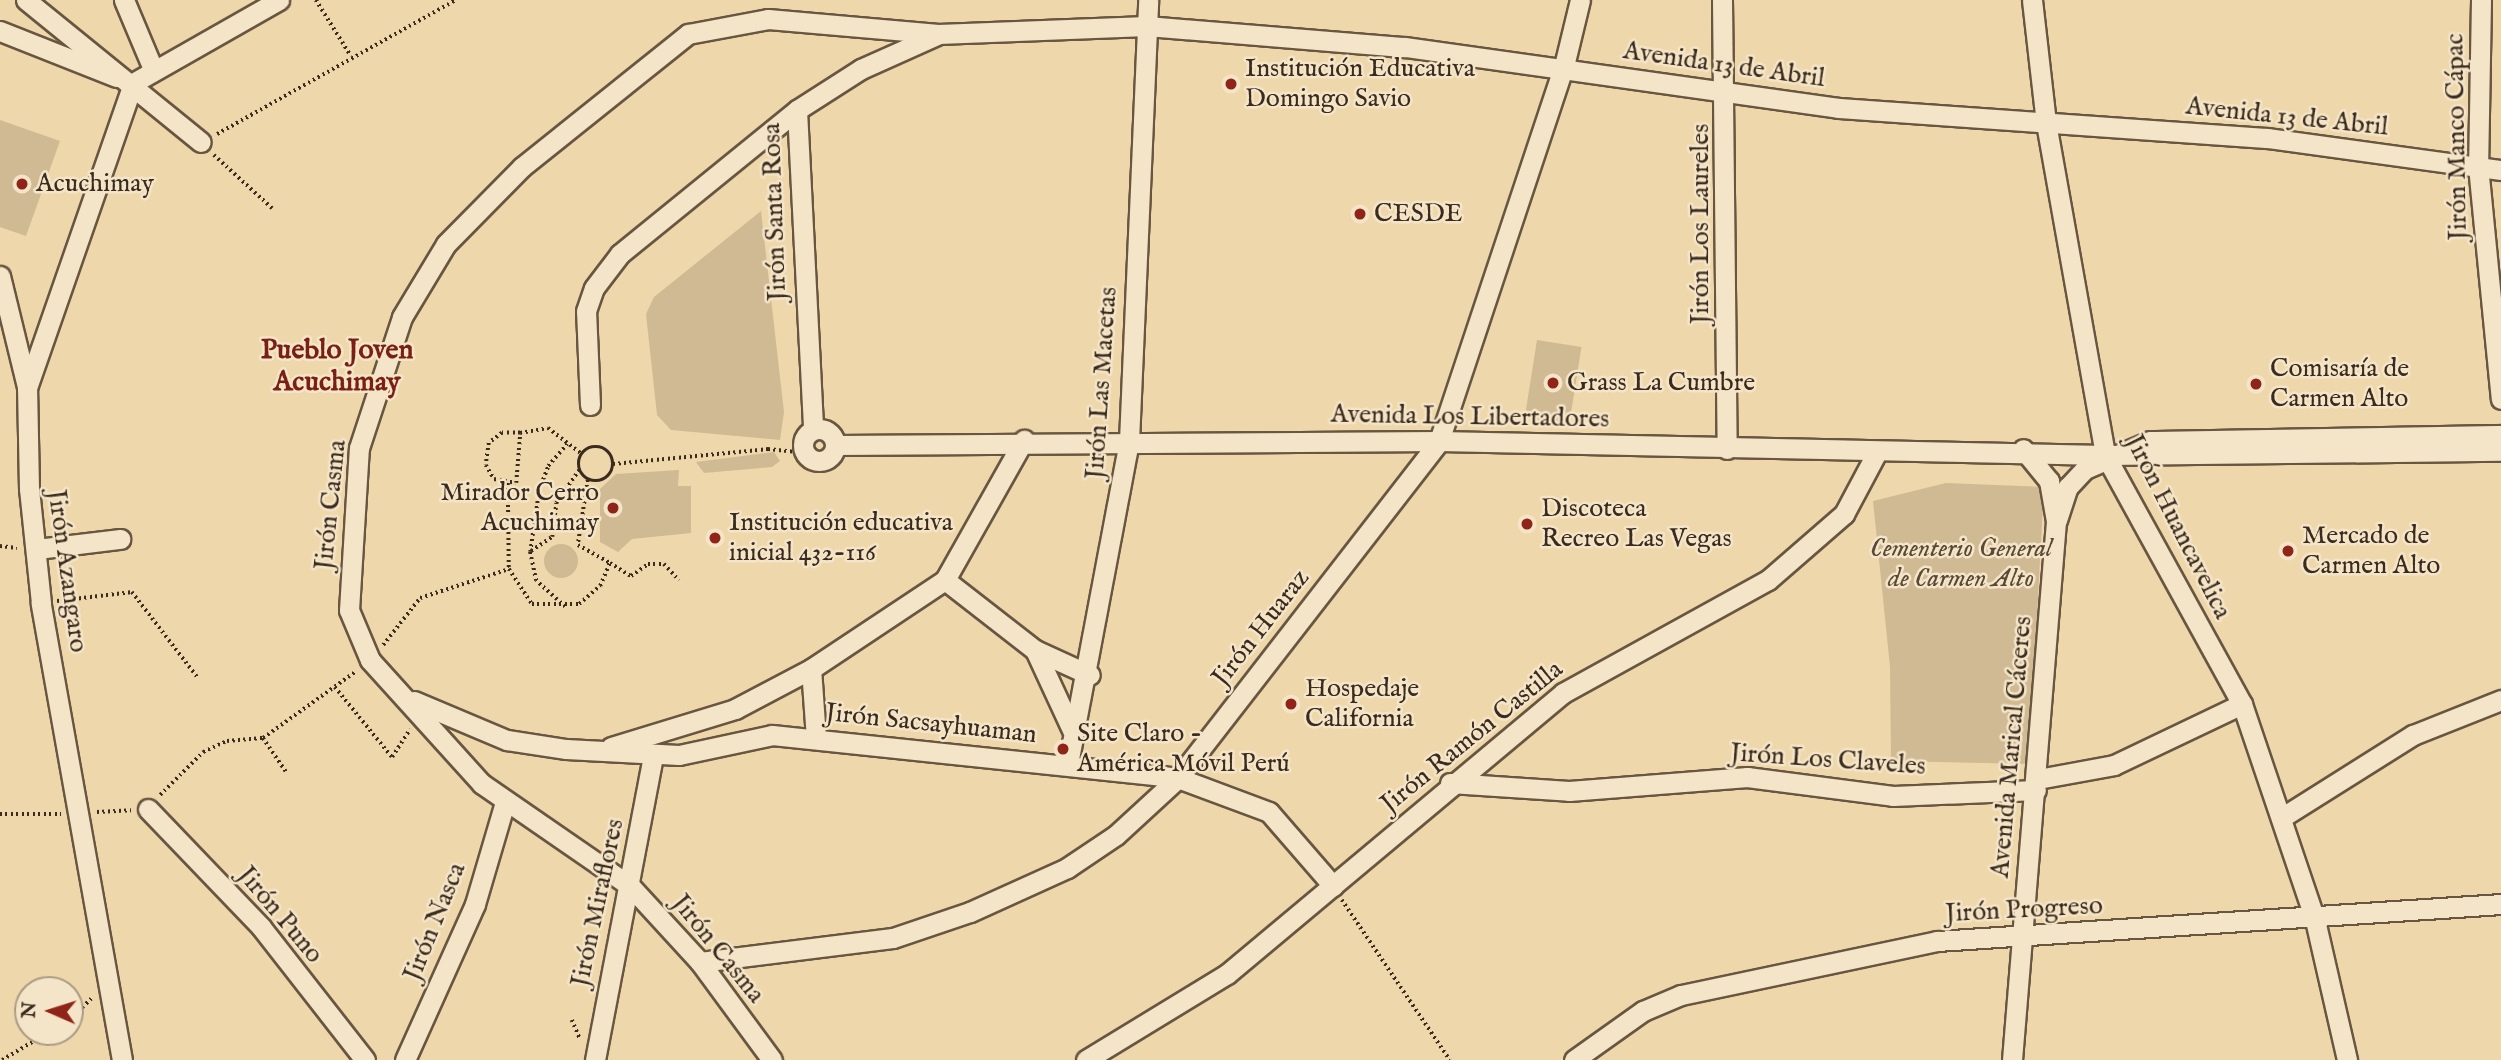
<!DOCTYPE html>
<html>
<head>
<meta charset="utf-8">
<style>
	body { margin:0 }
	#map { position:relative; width:2501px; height:1060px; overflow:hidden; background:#eed7ab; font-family:"IM FELL English",serif }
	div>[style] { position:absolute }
	.green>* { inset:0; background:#d0ba93; transform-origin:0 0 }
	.round { border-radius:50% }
	.path>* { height:3.5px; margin-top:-1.75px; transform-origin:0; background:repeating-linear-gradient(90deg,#3b2b1e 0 2px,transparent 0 5.5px) }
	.path>.ring { margin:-1.75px; padding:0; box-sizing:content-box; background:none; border:3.5px solid #3b2b1e; border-radius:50% }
	.roads { filter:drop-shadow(2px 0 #685641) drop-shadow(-2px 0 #685641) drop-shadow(0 2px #685641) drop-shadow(0 -2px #685641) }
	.minor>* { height:19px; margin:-9.5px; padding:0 9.5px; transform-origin:9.5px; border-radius:9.5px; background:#f4e5c8 }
	.minor>.ring { margin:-9.5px; padding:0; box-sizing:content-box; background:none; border:19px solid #f4e5c8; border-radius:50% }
	.dots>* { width:19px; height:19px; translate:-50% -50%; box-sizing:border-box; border:4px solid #f4e5c8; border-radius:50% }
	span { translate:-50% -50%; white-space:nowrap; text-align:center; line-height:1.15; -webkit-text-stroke:5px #f4e5c8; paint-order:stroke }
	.street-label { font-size:26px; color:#3b2b1e }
	.poi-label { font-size:26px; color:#3b2b1e }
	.left { translate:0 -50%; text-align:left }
	.right { translate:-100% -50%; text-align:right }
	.park-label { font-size:26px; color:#594835; font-style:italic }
	.neighbourhood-label { font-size:28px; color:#7a1f14; font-weight:700 }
	.north { position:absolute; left:14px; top:976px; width:70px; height:70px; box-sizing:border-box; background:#f4e5c8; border:2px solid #aa9b84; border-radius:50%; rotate:273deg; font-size:19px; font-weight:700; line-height:28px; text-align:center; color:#3b2b1e }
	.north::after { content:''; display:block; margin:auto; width:24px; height:32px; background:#8f2418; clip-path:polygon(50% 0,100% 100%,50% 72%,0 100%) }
</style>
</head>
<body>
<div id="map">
	<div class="green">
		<div style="clip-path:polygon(0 120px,60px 141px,26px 236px,0 227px)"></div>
		<div style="clip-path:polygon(761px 211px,784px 412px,780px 440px,671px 430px,657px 415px,646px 314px,654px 297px)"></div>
		<div style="left:1537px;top:340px;width:45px;height:79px;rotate:9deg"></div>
		<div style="clip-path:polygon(774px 452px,780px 461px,772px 467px,704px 473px,696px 462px)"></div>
		<div style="clip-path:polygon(679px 470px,678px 486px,691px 486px,691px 533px,632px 539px,618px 552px,600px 542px,600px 489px,616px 474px)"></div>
		<div style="clip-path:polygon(1946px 483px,2044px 487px,2029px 764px,1891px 761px,1890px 667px,1873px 501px)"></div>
		<div class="round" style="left:544px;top:544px;width:34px;height:34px"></div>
	</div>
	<div class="path">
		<div style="left:316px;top:0;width:66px;rotate:58deg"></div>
		<div style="left:217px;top:134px;width:274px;rotate:-29.3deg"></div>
		<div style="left:214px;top:155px;width:79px;rotate:42.4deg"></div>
		<div style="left:520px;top:433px;width:18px;rotate:180deg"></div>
		<div style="left:502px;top:433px;width:16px;rotate:142deg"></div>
		<div style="left:489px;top:443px;width:22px;rotate:98deg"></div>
		<div style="left:486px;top:465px;width:16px;rotate:60deg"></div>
		<div style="left:494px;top:479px;width:22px;rotate:10deg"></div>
		<div style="left:516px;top:483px;width:50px;rotate:-85.4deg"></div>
		<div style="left:520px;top:433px;width:28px;rotate:-10deg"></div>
		<div style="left:548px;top:428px;width:43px;rotate:37.4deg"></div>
		<div class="ring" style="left:579px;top:447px;width:30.5px;height:30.5px"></div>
		<div style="left:613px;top:464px;width:156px;rotate:-5.5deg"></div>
		<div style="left:768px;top:449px;width:37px;rotate:6deg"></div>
		<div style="left:588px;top:480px;width:66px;rotate:98.7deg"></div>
		<div style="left:578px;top:545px;width:37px;rotate:29deg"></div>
		<div style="left:508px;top:483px;width:86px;rotate:89.3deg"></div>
		<div style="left:509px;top:569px;width:42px;rotate:56.7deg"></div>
		<div style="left:532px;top:604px;width:47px"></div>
		<div style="left:579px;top:604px;width:28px;rotate:-41deg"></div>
		<div style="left:600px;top:586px;width:25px;rotate:-67deg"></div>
		<div style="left:610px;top:563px;width:25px;rotate:32deg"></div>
		<div style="left:631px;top:576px;width:21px;rotate:-35deg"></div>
		<div style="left:648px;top:564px;width:16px"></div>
		<div style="left:664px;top:564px;width:22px;rotate:47deg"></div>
		<div style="left:0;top:546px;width:17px;rotate:7deg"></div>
		<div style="left:531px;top:551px;width:25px;rotate:-34deg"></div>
		<div style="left:552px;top:537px;width:34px;rotate:-83deg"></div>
		<div style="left:556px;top:503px;width:40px;rotate:-55.1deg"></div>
		<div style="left:57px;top:601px;width:76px;rotate:-6.8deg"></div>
		<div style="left:132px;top:592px;width:108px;rotate:52.5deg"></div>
		<div style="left:565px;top:607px;width:39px;rotate:-138deg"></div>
		<div style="left:536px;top:581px;width:30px;rotate:-102deg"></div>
		<div style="left:530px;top:552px;width:63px;rotate:-81.7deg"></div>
		<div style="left:539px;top:490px;width:26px;rotate:-69deg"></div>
		<div style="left:548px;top:466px;width:29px;rotate:-49deg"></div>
		<div style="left:383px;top:645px;width:60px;rotate:-51.8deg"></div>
		<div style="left:420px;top:598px;width:94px;rotate:-18deg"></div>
		<div style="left:335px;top:687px;width:90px;rotate:50.8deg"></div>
		<div style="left:392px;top:757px;width:33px;rotate:-57deg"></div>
		<div style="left:263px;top:738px;width:42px;rotate:55.6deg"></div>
		<div style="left:160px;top:795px;width:61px;rotate:-45deg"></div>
		<div style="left:203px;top:752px;width:26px;rotate:-25deg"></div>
		<div style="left:227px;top:741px;width:36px;rotate:-5deg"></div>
		<div style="left:263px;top:738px;width:113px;rotate:-35.7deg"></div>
		<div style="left:97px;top:812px;width:34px;rotate:-3deg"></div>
		<div style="left:0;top:814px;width:61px"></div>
		<div style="left:1342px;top:900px;width:193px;rotate:56deg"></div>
		<div style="left:70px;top:1019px;width:32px;rotate:-44deg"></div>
		<div style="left:572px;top:1020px;width:21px;rotate:67deg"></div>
		<div style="left:2px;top:1060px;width:55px;rotate:-30.8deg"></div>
	</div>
	<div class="roads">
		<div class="minor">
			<div style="left:26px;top:0;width:225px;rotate:39.1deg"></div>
			<div style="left:124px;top:0;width:75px;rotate:67.2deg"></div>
			<div style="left:1722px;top:0;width:449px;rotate:89.4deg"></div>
			<div style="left:2032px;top:0;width:124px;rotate:83.5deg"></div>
			<div style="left:2046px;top:123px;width:337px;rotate:79.9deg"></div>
			<div style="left:2105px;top:455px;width:284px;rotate:61.2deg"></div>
			<div style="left:2242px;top:704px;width:228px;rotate:71.3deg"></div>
			<div style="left:2315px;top:920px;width:144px;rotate:77.1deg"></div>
			<div style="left:2481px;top:0;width:166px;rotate:91deg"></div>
			<div style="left:2478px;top:166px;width:234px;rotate:84.4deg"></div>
			<div style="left:0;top:31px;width:125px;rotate:21.6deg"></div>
			<div style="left:797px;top:110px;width:319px;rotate:87.1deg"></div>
			<div style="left:0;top:276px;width:114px;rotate:76.3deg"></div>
			<div style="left:590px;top:405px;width:94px;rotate:-92.4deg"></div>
			<div style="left:586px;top:311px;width:24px;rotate:-71deg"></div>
			<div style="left:594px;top:288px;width:43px;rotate:-52.6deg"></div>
			<div style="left:620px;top:254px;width:228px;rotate:-39.1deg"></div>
			<div style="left:797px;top:110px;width:76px;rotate:-32.6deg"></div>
			<div style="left:861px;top:69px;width:83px;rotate:-24.1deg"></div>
			<div class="ring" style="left:803px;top:429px;width:13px;height:13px"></div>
			<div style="left:835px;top:445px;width:604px;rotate:-0.38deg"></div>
			<div style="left:1439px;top:441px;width:666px;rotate:1.2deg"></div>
			<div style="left:2105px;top:455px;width:396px;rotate:-0.6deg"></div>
			<div style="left:2057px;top:520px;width:35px;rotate:-72deg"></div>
			<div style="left:2068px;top:487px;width:25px;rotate:-47deg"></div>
			<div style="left:2085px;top:469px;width:71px;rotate:-23.3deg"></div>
			<div style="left:2150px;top:441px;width:351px;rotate:-1deg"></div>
			<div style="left:37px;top:549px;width:84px;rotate:-6.9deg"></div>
			<div style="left:945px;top:580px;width:114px;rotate:37.9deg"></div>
			<div style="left:1035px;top:650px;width:60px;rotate:24.4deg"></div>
			<div style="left:1035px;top:650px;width:88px;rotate:65.2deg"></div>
			<div style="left:414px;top:701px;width:101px;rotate:22.8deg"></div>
			<div style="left:507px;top:740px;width:60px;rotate:8.7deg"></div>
			<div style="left:566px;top:749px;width:113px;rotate:3deg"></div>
			<div style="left:679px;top:755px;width:95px;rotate:-12.1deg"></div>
			<div style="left:772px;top:735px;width:408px;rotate:6deg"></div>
			<div style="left:1178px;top:778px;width:97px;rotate:20.5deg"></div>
			<div style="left:1269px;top:812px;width:98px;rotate:49.1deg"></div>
			<div style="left:816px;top:738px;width:69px;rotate:-94.1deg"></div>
			<div style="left:811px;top:669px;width:161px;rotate:-33.6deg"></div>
			<div style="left:945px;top:580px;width:161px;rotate:-60.6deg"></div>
			<div style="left:611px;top:747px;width:130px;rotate:-17deg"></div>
			<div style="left:735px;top:709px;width:86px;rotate:-27.8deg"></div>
			<div style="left:1068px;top:764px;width:329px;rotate:-79.3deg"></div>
			<div style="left:1129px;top:441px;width:441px;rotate:-87.5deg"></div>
			<div style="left:2038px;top:779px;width:77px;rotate:-10.4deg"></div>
			<div style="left:2114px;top:765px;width:142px;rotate:-25.5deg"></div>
			<div style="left:1450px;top:783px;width:119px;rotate:3.8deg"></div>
			<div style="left:1569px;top:791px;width:179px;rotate:-4.5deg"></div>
			<div style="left:1747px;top:777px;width:147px;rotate:7.4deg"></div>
			<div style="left:1893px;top:796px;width:143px;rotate:-2.4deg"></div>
			<div style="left:148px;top:809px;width:163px;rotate:46.2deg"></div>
			<div style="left:261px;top:927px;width:169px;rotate:52deg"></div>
			<div style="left:2281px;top:818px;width:156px;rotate:-32.2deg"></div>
			<div style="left:2413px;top:735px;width:95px;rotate:-21.7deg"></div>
			<div style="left:700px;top:962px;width:194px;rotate:-7.1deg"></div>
			<div style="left:893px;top:938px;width:81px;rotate:-18.7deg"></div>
			<div style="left:970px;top:912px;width:107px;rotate:-24.4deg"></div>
			<div style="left:1067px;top:868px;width:59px;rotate:-34deg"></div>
			<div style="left:1116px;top:835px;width:84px;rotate:-42.6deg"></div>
			<div style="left:1178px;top:778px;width:426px;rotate:-52.2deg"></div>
			<div style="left:1439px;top:441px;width:395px;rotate:-71.6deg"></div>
			<div style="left:1564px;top:66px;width:68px;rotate:-76.4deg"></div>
			<div style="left:122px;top:1060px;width:464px;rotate:-100.1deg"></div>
			<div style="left:41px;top:603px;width:115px;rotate:-96deg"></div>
			<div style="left:29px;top:489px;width:101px;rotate:-91.1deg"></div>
			<div style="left:27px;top:388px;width:323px;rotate:-70.8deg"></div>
			<div style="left:133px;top:83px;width:168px;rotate:-29.6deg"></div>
			<div style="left:405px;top:1060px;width:171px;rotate:-65.8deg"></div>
			<div style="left:475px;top:904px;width:106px;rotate:-73.6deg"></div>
			<div style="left:595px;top:1060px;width:309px;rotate:-79.2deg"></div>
			<div style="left:772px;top:1060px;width:122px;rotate:-126.3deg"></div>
			<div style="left:700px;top:962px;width:103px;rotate:-132.6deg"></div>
			<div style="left:630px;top:886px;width:180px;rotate:-145.4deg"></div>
			<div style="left:482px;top:784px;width:167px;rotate:-132.1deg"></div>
			<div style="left:370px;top:660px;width:54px;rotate:-112.8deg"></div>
			<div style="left:349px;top:610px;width:162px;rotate:-86.5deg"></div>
			<div style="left:359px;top:448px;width:138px;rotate:-71.8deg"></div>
			<div style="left:402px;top:317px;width:85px;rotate:-58.9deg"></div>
			<div style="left:446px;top:244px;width:108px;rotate:-45.4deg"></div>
			<div style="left:522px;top:167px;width:213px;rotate:-38.7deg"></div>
			<div style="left:688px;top:34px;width:81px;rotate:-10.6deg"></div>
			<div style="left:768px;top:19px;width:171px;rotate:5deg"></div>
			<div style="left:938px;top:34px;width:209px;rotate:-2.2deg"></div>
			<div style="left:1147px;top:26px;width:259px;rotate:4.7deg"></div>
			<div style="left:1405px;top:47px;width:437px;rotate:8deg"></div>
			<div style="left:1838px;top:108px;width:430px;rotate:4deg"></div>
			<div style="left:2267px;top:138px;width:236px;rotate:7.8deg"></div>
			<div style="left:1086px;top:1060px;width:165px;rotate:-31.4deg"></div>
			<div style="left:1227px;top:974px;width:438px;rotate:-39.9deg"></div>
			<div style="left:1563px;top:693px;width:234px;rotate:-28.9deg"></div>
			<div style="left:1768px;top:580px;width:101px;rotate:-41deg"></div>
			<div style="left:1844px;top:514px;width:70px;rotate:-62deg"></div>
			<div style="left:1574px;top:1060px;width:85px;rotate:-35.4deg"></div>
			<div style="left:1643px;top:1011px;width:41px;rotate:-22.8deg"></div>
			<div style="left:1681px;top:995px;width:262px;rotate:-11.9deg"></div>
			<div style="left:1937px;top:941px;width:565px;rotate:-3.75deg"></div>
			<div style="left:2012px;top:1060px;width:541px;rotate:-85.33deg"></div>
			<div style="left:2056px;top:521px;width:41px;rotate:-99.9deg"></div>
			<div style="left:2049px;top:481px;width:41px;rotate:-129.1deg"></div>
		</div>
	</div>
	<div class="dots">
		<div style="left:1231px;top:84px;background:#8f2418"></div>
		<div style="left:22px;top:184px;background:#8f2418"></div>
		<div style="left:1360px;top:214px;background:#8f2418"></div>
		<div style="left:1553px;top:383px;background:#8f2418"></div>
		<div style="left:2256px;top:384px;background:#8f2418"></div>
		<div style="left:613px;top:508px;background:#8f2418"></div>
		<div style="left:1527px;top:524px;background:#8f2418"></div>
		<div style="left:715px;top:538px;background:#8f2418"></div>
		<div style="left:2288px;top:551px;background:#8f2418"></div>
		<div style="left:1291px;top:704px;background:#8f2418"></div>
		<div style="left:1063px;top:749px;background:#8f2418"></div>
	</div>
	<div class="street-label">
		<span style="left:1724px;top:65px;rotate:8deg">Avenida 13 de Abril</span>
		<span style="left:2287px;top:117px;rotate:6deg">Avenida 13 de Abril</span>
		<span style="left:2457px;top:137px;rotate:-91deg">Jirón Manco Cápac</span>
		<span style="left:775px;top:212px;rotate:-92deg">Jirón Santa Rosa</span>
		<span style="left:1701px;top:224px;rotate:-90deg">Jirón Los Laureles</span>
		<span style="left:1102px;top:383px;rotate:-86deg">Jirón Las Macetas</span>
		<span style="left:1470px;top:417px;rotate:1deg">Avenida Los Libertadores</span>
		<span style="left:331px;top:505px;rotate:-84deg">Jirón Casma</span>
		<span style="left:2178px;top:527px;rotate:63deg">Jirón Huancavelica</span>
		<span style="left:67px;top:571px;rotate:82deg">Jirón Azangaro</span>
		<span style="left:1261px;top:628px;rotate:-52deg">Jirón Huaraz</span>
		<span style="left:931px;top:724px;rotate:6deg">Jirón Sacsayhuaman</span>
		<span style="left:1472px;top:737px;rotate:-39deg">Jirón Ramón Castilla</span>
		<span style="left:2012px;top:747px;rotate:-85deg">Avenida Marical Cáceres</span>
		<span style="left:1828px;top:760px;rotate:4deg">Jirón Los Claveles</span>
		<span style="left:598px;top:903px;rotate:-78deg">Jirón Miraflores</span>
		<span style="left:2024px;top:910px;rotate:-3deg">Jirón Progreso</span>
		<span style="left:280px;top:915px;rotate:50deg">Jirón Puno</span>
		<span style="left:435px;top:922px;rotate:-68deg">Jirón Nasca</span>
		<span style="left:718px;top:949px;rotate:51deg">Jirón Casma</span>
	</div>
	<div class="poi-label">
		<span class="left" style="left:1245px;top:84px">Institución Educativa<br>Domingo Savio</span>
		<span class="left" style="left:36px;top:184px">Acuchimay</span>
		<span class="left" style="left:1374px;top:214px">CESDE</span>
		<span class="left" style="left:2270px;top:384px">Comisaría de<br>Carmen Alto</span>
		<span class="left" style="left:1567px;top:383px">Grass La Cumbre</span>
		<span class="right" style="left:599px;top:508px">Mirador Cerro<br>Acuchimay</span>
		<span class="left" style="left:1541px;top:524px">Discoteca<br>Recreo Las Vegas</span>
		<span class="left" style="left:729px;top:538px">Institución educativa<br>inicial 432-116</span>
		<span class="left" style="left:2302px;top:551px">Mercado de<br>Carmen Alto</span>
		<span class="left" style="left:1305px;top:704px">Hospedaje<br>California</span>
		<span class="left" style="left:1077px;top:749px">Site Claro -<br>América Móvil Perú</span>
	</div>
	<div class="park-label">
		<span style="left:1961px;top:564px">Cementerio General<br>de Carmen Alto</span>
	</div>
	<div class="neighbourhood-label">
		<span style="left:337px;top:367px">Pueblo Joven<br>Acuchimay</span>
	</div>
	<div class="north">N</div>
</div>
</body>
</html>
